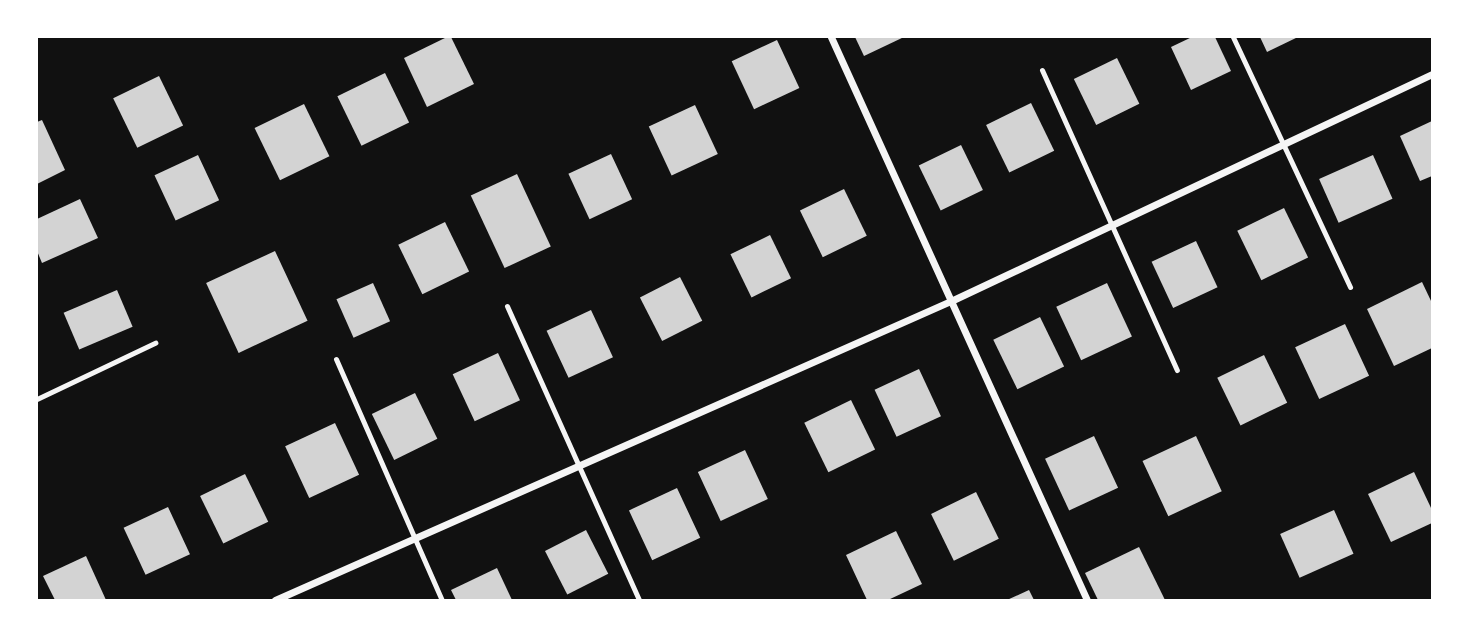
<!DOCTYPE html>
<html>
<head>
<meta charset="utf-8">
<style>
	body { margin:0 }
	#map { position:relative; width:1469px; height:637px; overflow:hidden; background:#111; font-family:Commissioner,sans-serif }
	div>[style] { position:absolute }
	.building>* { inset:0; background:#d3d3d3; transform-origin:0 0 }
	.path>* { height:4.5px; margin:-2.25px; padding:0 2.25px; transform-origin:2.25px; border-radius:2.25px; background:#f5f5f5 }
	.service>* { height:5px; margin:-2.5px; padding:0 2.5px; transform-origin:2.5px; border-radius:2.5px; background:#f5f5f5 }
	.minor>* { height:7px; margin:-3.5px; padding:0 3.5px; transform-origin:3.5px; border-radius:3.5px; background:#f5f5f5 }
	span { translate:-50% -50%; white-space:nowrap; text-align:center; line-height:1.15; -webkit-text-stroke:5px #fff; paint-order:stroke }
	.frame { position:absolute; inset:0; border:38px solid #fff; pointer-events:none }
</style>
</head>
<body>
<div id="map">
	<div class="building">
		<div style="clip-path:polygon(447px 37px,451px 37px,474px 84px,427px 107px,404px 58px)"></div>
		<div style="clip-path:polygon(855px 37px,904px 37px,864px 56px)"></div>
		<div style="clip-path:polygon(1192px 37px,1215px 37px,1231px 71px,1191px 90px,1171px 47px)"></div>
		<div style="clip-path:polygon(1260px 37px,1298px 37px,1267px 52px)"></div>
		<div style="left:777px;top:40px;width:53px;height:50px;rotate:65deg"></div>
		<div style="left:1117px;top:58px;width:51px;height:48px;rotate:64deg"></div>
		<div style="left:385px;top:73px;width:55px;height:53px;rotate:64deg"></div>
		<div style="left:159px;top:76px;width:55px;height:51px;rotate:64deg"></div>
		<div style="left:1031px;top:103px;width:53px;height:50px;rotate:64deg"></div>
		<div style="left:304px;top:104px;width:58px;height:55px;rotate:64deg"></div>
		<div style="left:695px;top:105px;width:54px;height:51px;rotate:65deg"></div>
		<div style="clip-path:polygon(42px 120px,65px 170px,37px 184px,37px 122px)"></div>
		<div style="clip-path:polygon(1432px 121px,1432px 176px,1420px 181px,1400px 136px)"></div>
		<div style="left:961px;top:145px;width:50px;height:47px;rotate:64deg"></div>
		<div style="left:611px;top:154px;width:50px;height:47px;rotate:65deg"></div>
		<div style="left:198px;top:155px;width:50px;height:48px;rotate:65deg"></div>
		<div style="left:1373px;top:155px;width:48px;height:59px;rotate:66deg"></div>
		<div style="left:517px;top:174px;width:80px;height:51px;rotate:65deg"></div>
		<div style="left:844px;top:189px;width:52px;height:49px;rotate:64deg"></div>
		<div style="clip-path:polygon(80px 199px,98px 238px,42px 263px,37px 251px,37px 219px)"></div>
		<div style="left:1284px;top:208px;width:55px;height:52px;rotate:64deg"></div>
		<div style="left:445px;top:222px;width:55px;height:52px;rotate:64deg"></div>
		<div style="left:770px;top:235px;width:48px;height:44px;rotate:64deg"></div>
		<div style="left:1196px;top:241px;width:51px;height:49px;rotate:65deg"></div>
		<div style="left:275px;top:251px;width:77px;height:76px;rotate:65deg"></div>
		<div style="left:680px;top:277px;width:49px;height:45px;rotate:63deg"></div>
		<div style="clip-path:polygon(1422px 282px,1432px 303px,1432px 348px,1394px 366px,1367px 309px)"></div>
		<div style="left:373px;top:283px;width:42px;height:40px;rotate:66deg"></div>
		<div style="left:1107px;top:283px;width:59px;height:56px;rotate:65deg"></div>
		<div style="left:117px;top:290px;width:40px;height:58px;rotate:67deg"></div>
		<div style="left:591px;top:310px;width:52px;height:49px;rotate:65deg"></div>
		<div style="left:1040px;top:317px;width:55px;height:52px;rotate:64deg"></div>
		<div style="left:1345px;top:324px;width:57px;height:55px;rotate:65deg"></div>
		<div style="left:498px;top:353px;width:52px;height:50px;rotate:65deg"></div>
		<div style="left:1264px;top:355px;width:53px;height:52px;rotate:64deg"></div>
		<div style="left:919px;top:369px;width:52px;height:49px;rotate:65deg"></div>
		<div style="left:415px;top:393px;width:51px;height:48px;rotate:64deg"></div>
		<div style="left:851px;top:400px;width:55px;height:52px;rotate:64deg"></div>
		<div style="left:335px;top:423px;width:57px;height:55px;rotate:65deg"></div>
		<div style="left:1094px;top:436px;width:57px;height:54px;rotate:65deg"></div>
		<div style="left:1196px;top:436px;width:61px;height:59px;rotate:65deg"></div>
		<div style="left:745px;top:450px;width:54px;height:52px;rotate:65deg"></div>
		<div style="clip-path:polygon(1414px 472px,1432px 510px,1432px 523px,1391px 542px,1368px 494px)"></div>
		<div style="left:245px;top:474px;width:53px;height:50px;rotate:64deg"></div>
		<div style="left:677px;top:488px;width:55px;height:53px;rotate:65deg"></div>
		<div style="left:976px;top:492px;width:52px;height:50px;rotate:64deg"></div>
		<div style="left:168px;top:507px;width:52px;height:49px;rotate:65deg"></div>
		<div style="left:1334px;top:510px;width:48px;height:59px;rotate:66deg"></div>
		<div style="left:586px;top:530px;width:49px;height:46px;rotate:63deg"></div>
		<div style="clip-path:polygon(896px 531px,922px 584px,888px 600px,867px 600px,846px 555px)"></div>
		<div style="clip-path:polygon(1139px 547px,1165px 600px,1098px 600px,1085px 573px)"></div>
		<div style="clip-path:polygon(86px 556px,106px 600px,55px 600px,43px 576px)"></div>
		<div style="clip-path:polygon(497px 568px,512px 600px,456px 600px,451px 590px)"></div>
		<div style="clip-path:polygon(1029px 590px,1034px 600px,1007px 600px)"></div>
	</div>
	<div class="path">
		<div style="left:37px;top:399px;width:131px;rotate:-25.4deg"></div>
	</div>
	<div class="service">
		<div style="left:1233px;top:37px;width:276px;rotate:64.9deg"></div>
		<div style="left:1042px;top:70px;width:329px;rotate:65.8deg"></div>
		<div style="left:507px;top:306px;width:322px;rotate:65.8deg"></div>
		<div style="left:336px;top:359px;width:263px;rotate:66.3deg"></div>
	</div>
	<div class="minor">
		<div style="left:831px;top:37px;width:618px;rotate:65.55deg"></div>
		<div style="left:275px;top:600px;width:741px;rotate:-23.87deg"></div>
		<div style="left:953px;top:300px;width:530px;rotate:-25.26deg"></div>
	</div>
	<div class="frame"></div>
</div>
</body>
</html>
